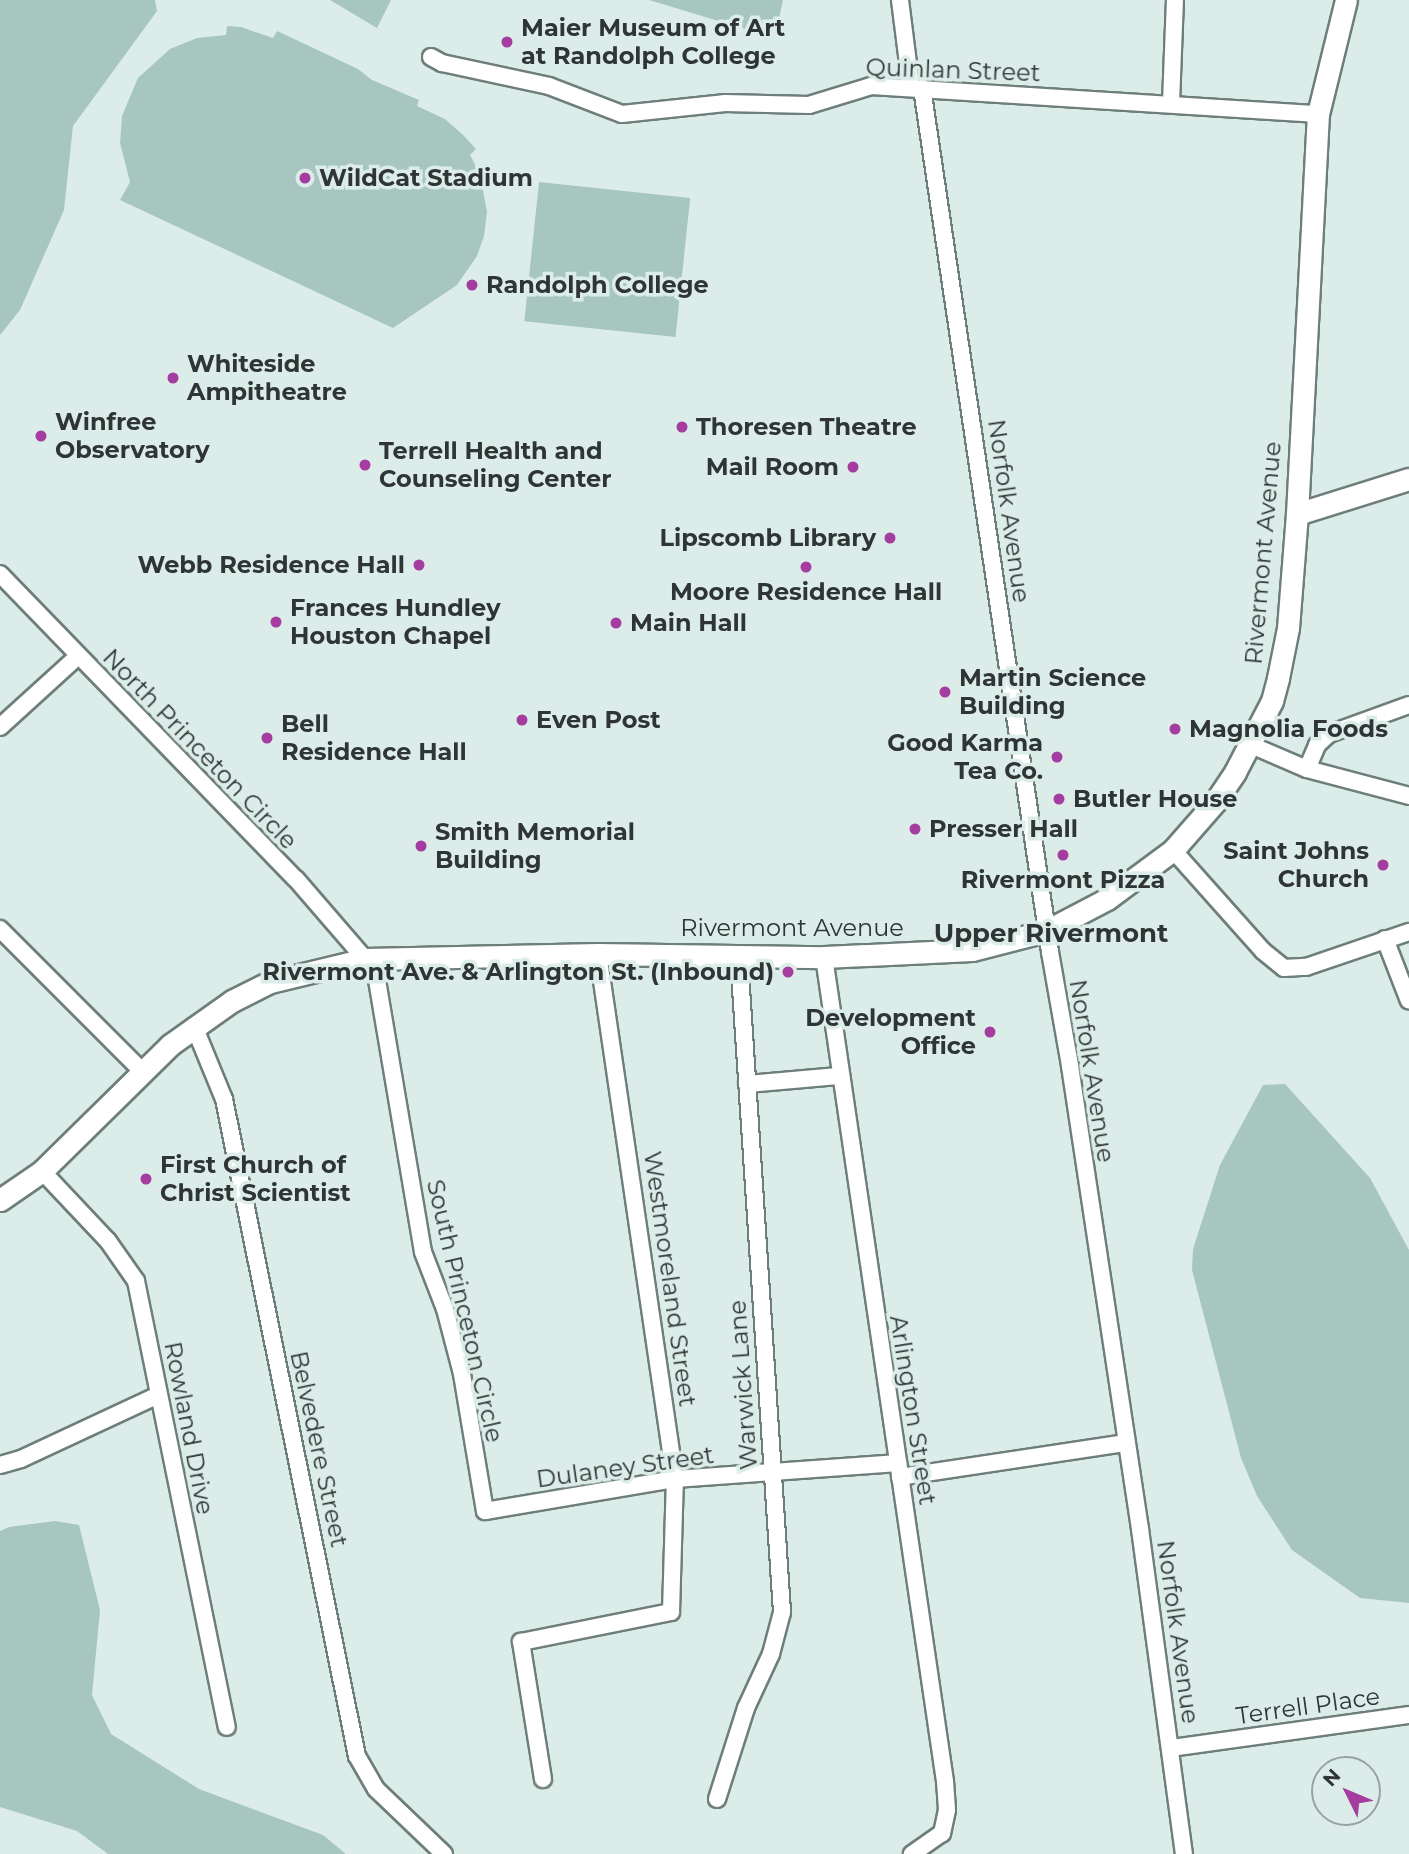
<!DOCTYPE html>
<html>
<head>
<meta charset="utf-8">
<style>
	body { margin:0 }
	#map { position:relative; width:1409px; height:1854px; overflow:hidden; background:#dcede9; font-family:Montserrat,sans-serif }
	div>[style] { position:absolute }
	.green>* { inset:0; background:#a6c6bf; transform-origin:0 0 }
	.roads { filter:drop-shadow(2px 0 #6e7e7a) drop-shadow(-2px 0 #6e7e7a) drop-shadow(0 2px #6e7e7a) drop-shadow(0 -2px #6e7e7a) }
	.street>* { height:16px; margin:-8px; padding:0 8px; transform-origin:8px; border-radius:8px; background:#fff }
	.secondary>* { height:21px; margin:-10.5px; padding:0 10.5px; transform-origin:10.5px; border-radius:10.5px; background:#fff }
	.dots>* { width:19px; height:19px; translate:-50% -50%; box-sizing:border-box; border:4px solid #dcede9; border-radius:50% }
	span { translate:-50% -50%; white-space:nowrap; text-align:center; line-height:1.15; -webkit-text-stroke:7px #dcede9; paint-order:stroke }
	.poi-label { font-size:24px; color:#2f3534; font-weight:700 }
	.left { translate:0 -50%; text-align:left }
	.right { translate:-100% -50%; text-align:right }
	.street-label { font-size:24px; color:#2f3534 }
	.neighbourhood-label { font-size:26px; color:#2f3534; font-weight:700 }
	.north { position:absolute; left:1311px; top:1756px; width:70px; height:70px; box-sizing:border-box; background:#dcede9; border:2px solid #97a3a1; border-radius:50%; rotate:313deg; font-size:19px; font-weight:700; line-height:28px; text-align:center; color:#2f3534 }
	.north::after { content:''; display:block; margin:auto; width:24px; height:32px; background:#a53da0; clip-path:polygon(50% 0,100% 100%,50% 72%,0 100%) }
</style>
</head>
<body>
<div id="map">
	<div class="green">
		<div style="clip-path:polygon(0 0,155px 0,157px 11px,73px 126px,64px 210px,20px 310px,0 335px)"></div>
		<div style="clip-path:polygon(330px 0,391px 0,377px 28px)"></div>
		<div style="clip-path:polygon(649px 0,783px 0,777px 28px,765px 35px)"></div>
		<div style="clip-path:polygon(227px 26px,241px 27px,273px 38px,277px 31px,358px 69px,372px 80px,419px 100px,417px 106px,445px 119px,463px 135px,476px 149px,470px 155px,480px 174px,487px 212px,484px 236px,477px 256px,457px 285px,393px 328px,120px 200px,130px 182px,120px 143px,122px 116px,138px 78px,170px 49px,197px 38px,226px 35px)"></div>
		<div style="left:539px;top:182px;width:152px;height:140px;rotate:6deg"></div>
		<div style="clip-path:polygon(1285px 1084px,1370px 1178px,1409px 1250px,1409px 1603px,1360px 1598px,1292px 1550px,1257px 1496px,1241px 1458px,1192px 1270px,1193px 1249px,1220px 1165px,1263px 1085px)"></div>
		<div style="clip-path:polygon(55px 1521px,79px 1525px,100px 1610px,92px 1695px,111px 1734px,199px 1789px,323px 1835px,346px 1854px,108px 1854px,77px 1831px,0 1807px,0 1531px,9px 1527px)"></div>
	</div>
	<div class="roads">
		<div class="street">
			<div style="left:900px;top:0;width:88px;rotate:82.8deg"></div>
			<div style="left:431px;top:57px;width:13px;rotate:29deg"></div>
			<div style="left:442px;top:63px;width:109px;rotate:12.1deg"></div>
			<div style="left:549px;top:86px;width:78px;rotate:21deg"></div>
			<div style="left:622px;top:114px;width:104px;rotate:-6.1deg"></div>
			<div style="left:725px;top:103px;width:84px;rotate:1.4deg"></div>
			<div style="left:809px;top:105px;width:65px;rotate:-17deg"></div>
			<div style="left:871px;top:86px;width:448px;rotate:3.6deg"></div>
			<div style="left:922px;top:88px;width:873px;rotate:81.57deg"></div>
			<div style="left:1050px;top:952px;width:116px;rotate:80deg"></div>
			<div style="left:1070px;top:1066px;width:468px;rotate:81.4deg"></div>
			<div style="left:1140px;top:1529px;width:328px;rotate:82.3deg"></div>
			<div style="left:1171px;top:103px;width:103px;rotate:-87.8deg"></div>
			<div style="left:0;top:574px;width:425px;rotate:45.9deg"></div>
			<div style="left:296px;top:879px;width:106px;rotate:49.2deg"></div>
			<div style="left:365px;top:959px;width:24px;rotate:60deg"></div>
			<div style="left:377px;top:980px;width:276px;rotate:80.4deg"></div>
			<div style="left:423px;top:1252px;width:61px;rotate:68.9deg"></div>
			<div style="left:445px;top:1309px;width:67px;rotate:75.3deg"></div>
			<div style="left:462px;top:1374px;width:139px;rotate:80.5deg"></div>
			<div style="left:485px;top:1511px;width:193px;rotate:-9.6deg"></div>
			<div style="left:675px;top:1479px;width:224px;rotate:-4.1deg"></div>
			<div style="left:0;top:727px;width:105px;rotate:-42.3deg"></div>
			<div style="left:1251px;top:745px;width:61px;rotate:23.2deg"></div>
			<div style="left:1307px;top:769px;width:106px;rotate:14.8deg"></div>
			<div style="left:1307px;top:769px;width:26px;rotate:-67deg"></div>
			<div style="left:1317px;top:745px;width:16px;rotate:-43deg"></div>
			<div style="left:1329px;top:734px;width:85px;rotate:-19.9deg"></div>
			<div style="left:1173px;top:850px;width:135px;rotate:48.3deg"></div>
			<div style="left:1263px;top:951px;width:27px;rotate:39deg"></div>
			<div style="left:1284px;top:968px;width:22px;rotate:-3deg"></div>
			<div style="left:1306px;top:967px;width:109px;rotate:-18.8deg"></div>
			<div style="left:0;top:929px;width:201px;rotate:45deg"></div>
			<div style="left:1385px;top:939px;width:66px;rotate:68.8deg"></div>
			<div style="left:824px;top:957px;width:833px;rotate:81.65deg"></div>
			<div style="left:945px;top:1781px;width:29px;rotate:86deg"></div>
			<div style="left:947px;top:1810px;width:24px;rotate:102deg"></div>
			<div style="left:942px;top:1833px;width:37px;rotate:145deg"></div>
			<div style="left:194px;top:1026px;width:79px;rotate:67.7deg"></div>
			<div style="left:224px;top:1099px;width:670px;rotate:78.56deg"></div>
			<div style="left:357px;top:1756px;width:38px;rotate:60deg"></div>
			<div style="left:376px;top:1789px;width:94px;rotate:43.7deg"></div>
			<div style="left:747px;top:1084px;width:92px;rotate:-5deg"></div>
			<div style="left:42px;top:1171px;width:96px;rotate:46.7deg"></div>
			<div style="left:108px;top:1241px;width:49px;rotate:55deg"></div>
			<div style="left:136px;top:1281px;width:455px;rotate:78.5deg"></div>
			<div style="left:0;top:1465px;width:22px;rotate:-16deg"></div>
			<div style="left:21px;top:1459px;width:151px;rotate:-25deg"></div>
			<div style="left:900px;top:1477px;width:229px;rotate:-8.6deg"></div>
			<div style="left:1171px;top:1748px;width:240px;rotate:-7.9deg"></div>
			<div style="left:543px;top:1779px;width:139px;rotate:-99.1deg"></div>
			<div style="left:521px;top:1642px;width:153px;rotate:-11.3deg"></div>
			<div style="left:671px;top:1612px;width:133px;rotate:-88.3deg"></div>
			<div style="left:675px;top:1479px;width:531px;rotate:-98.34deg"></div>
			<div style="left:717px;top:1799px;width:96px;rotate:-72.3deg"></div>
			<div style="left:746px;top:1708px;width:60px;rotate:-65.2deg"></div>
			<div style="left:771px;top:1654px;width:43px;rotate:-75.3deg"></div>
			<div style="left:782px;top:1612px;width:656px;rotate:-93.76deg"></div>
		</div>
		<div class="secondary">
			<div style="left:1297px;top:514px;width:117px;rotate:-17.4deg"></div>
			<div style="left:0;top:1200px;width:51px;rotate:-34.6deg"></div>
			<div style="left:42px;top:1171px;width:180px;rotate:-44.5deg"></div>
			<div style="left:170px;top:1045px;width:76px;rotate:-35.4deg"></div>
			<div style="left:232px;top:1001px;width:42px;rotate:-26.6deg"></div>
			<div style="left:270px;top:982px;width:98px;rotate:-13.6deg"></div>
			<div style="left:365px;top:959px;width:233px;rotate:-1.2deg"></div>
			<div style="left:598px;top:954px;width:226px;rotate:0.8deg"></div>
			<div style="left:824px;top:957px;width:148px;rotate:-2.7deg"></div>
			<div style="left:972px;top:950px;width:76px;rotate:-14.4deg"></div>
			<div style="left:1046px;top:931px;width:69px;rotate:-27.7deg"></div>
			<div style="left:1107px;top:899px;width:82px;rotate:-36.6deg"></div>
			<div style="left:1173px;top:850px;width:64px;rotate:-48.8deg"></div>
			<div style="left:1215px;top:802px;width:36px;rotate:-56deg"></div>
			<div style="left:1235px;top:772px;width:80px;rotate:-62.5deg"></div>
			<div style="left:1272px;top:701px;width:24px;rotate:-75deg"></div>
			<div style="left:1278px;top:678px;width:51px;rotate:-78.7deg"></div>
			<div style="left:1288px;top:628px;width:114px;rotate:-85.5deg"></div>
			<div style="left:1297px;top:514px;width:401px;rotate:-87deg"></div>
			<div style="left:1318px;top:114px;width:117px;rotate:-76.2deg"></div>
		</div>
	</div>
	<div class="dots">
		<div style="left:507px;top:42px;background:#a53da0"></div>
		<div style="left:305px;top:178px;background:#a53da0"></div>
		<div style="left:472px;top:285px;background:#a53da0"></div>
		<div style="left:173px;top:378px;background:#a53da0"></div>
		<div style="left:682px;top:427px;background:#a53da0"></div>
		<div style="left:41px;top:436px;background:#a53da0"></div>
		<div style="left:365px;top:465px;background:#a53da0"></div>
		<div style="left:853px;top:467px;background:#a53da0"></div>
		<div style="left:890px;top:538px;background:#a53da0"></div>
		<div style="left:419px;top:565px;background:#a53da0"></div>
		<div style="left:806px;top:567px;background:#a53da0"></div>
		<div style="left:276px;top:622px;background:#a53da0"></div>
		<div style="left:616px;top:623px;background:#a53da0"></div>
		<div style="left:945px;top:692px;background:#a53da0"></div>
		<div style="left:522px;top:720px;background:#a53da0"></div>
		<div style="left:1175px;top:729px;background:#a53da0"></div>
		<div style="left:267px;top:738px;background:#a53da0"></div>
		<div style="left:1057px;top:757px;background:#a53da0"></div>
		<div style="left:1059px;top:799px;background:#a53da0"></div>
		<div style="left:915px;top:829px;background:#a53da0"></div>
		<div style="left:421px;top:846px;background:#a53da0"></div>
		<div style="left:1063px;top:855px;background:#a53da0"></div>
		<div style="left:1383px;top:865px;background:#a53da0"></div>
		<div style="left:788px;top:972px;background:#a53da0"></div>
		<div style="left:990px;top:1032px;background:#a53da0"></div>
		<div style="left:146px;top:1179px;background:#a53da0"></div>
	</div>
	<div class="poi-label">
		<span class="left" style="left:521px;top:42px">Maier Museum of Art<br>at Randolph College</span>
		<span class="left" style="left:319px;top:178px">WildCat Stadium</span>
		<span class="left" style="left:486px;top:285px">Randolph College</span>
		<span class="left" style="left:187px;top:378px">Whiteside<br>Ampitheatre</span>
		<span class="left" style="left:55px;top:436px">Winfree<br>Observatory</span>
		<span class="left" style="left:696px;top:427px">Thoresen Theatre</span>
		<span class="left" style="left:379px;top:465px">Terrell Health and<br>Counseling Center</span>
		<span class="right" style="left:839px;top:467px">Mail Room</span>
		<span class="right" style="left:876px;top:538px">Lipscomb Library</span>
		<span class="right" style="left:405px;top:565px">Webb Residence Hall</span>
		<span style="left:806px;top:592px">Moore Residence Hall</span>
		<span class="left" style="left:290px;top:622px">Frances Hundley<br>Houston Chapel</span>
		<span class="left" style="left:630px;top:623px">Main Hall</span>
		<span class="left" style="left:959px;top:692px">Martin Science<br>Building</span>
		<span class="left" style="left:536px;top:720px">Even Post</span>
		<span class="left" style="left:281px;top:738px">Bell<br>Residence Hall</span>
		<span class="left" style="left:1189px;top:729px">Magnolia Foods</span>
		<span class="right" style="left:1043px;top:757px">Good Karma<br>Tea Co.</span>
		<span class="left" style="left:1073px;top:799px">Butler House</span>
		<span class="left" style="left:929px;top:829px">Presser Hall</span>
		<span class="left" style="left:435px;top:846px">Smith Memorial<br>Building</span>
		<span class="right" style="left:1369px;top:865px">Saint Johns<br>Church</span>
		<span style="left:1063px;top:880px">Rivermont Pizza</span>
		<span class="right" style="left:774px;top:972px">Rivermont Ave. &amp; Arlington St. (Inbound)</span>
		<span class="right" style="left:976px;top:1032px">Development<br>Office</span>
		<span class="left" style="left:160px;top:1179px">First Church of<br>Christ Scientist</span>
	</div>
	<div class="street-label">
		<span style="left:953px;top:70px;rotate:2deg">Quinlan Street</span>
		<span style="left:1009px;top:511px;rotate:82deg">Norfolk Avenue</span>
		<span style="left:1263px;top:553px;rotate:-85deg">Rivermont Avenue</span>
		<span style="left:200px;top:749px;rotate:46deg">North Princeton Circle</span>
		<span style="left:792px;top:928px">Rivermont Avenue</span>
		<span style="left:1092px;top:1071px;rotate:81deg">Norfolk Avenue</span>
		<span style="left:670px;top:1279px;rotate:82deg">Westmoreland Street</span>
		<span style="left:465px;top:1311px;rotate:77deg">South Princeton Circle</span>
		<span style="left:743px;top:1385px;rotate:-94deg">Warwick Lane</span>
		<span style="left:913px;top:1410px;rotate:81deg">Arlington Street</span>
		<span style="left:189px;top:1428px;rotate:79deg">Rowland Drive</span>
		<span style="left:319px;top:1449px;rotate:78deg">Belvedere Street</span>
		<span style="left:625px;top:1467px;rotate:-8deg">Dulaney Street</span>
		<span style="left:1178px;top:1632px;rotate:82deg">Norfolk Avenue</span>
		<span style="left:1308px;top:1706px;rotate:-8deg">Terrell Place</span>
	</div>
	<div class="neighbourhood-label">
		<span style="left:1051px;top:934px">Upper Rivermont</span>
	</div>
	<div class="north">N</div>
</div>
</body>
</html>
